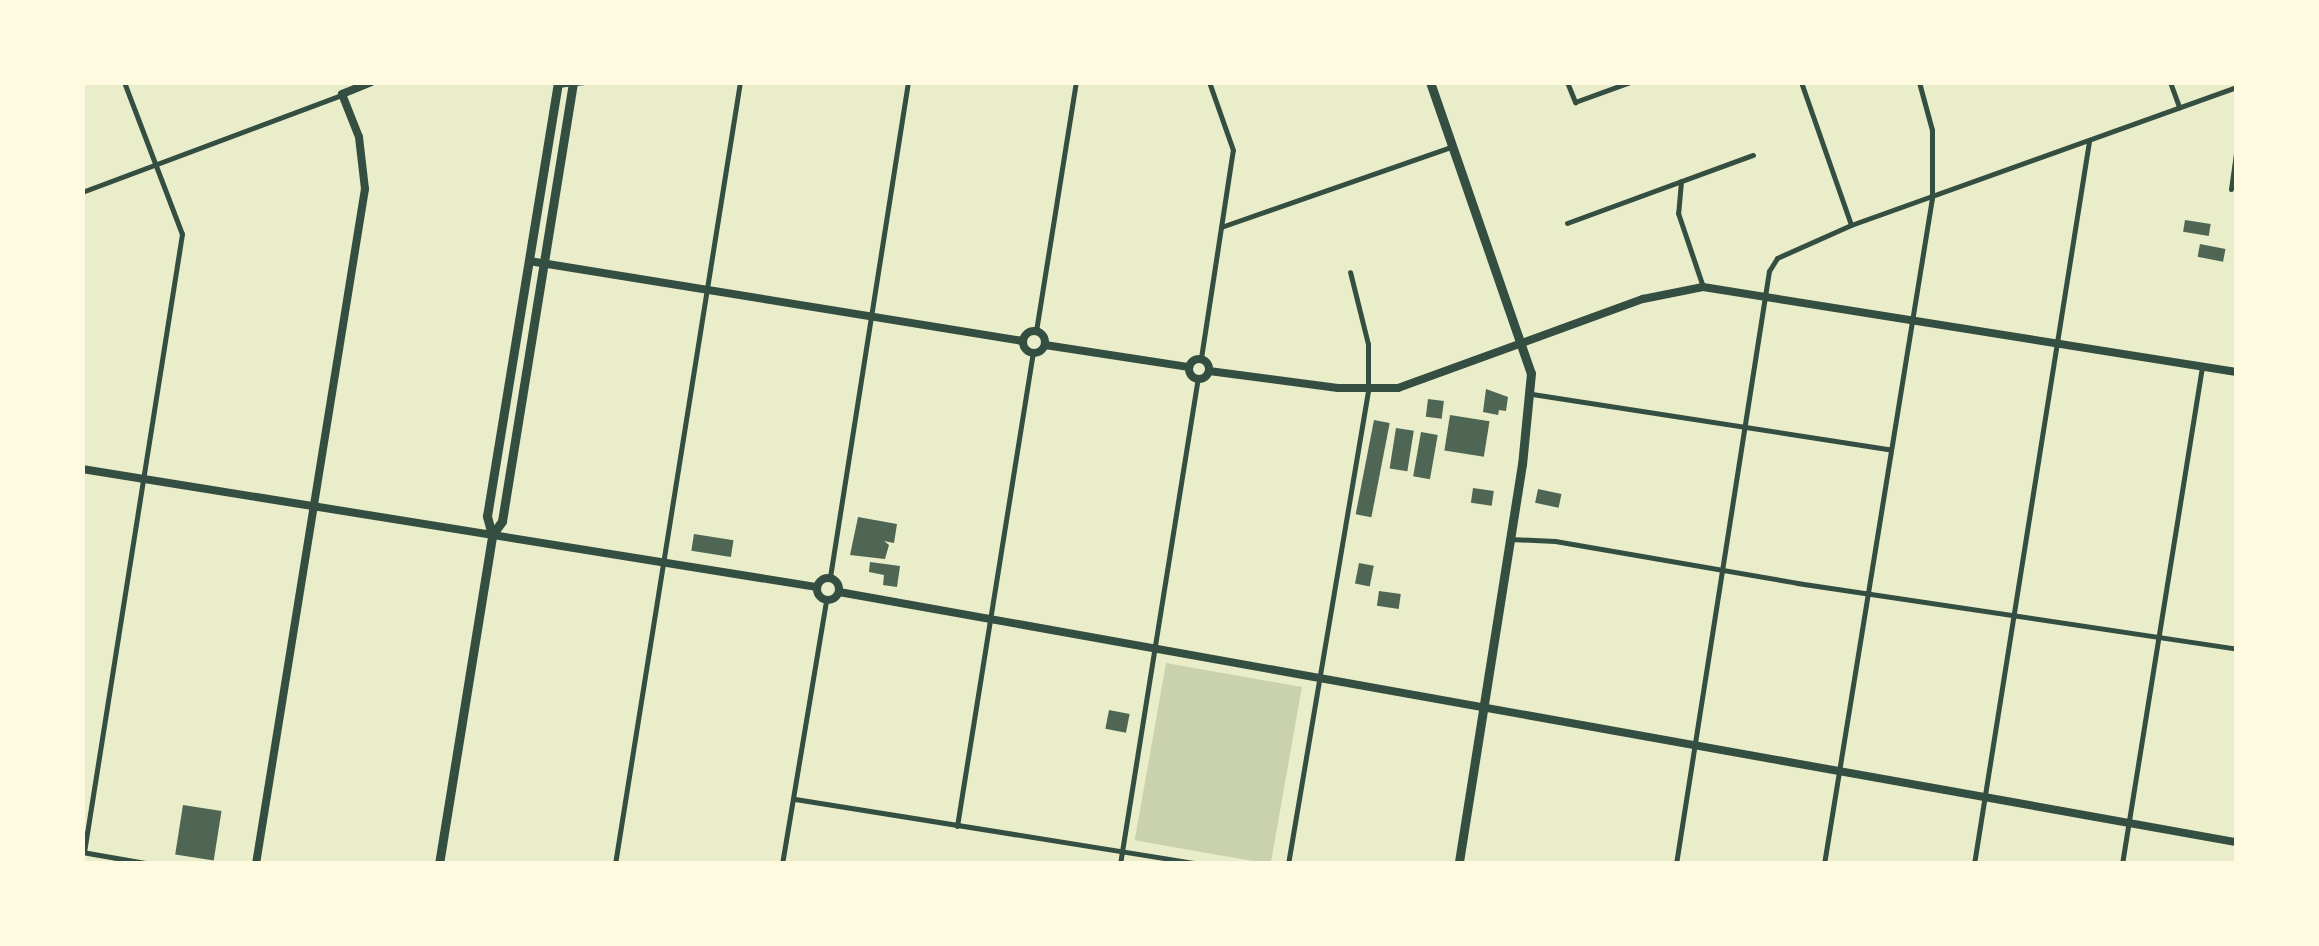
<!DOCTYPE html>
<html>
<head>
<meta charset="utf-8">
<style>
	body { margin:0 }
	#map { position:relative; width:2319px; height:946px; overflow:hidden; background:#e9edc9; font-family:"Titillium Web",sans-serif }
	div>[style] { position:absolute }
	.green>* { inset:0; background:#cad2ad; transform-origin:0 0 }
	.building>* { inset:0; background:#4f6655; transform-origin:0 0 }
	.minor>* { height:5px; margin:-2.5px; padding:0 2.5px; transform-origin:2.5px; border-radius:2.5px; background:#344e41 }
	.tertiary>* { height:8px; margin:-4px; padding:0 4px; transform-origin:4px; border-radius:4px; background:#344e41 }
	.tertiary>.ring { margin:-4px; padding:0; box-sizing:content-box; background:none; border:8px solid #344e41; border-radius:50% }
	.secondary>* { height:8px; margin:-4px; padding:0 4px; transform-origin:4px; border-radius:4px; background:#344e41 }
	.primary>* { height:9px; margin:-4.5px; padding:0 4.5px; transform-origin:4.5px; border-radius:4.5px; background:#344e41 }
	span { translate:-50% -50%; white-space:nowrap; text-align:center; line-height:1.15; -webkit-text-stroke:10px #fefae0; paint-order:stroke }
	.frame { position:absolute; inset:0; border:85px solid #fefae0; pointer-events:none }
</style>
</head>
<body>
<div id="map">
	<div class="green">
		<div style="left:1166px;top:663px;width:138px;height:180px;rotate:10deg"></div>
	</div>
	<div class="building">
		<div style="left:2185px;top:220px;width:26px;height:12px;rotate:9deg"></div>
		<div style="left:2200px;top:244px;width:26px;height:13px;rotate:11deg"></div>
		<div style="clip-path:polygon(1486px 389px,1508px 397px,1506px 411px,1499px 410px,1498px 415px,1483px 412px)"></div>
		<div style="left:1428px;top:399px;width:16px;height:18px;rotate:7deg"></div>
		<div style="left:1450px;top:415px;width:40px;height:36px;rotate:9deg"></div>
		<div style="left:1374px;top:420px;width:16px;height:96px;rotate:11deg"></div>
		<div style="left:1396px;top:428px;width:18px;height:41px;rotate:9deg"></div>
		<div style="left:1421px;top:432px;width:17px;height:45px;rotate:10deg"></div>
		<div style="left:1473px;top:488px;width:21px;height:15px;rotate:8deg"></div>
		<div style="left:1538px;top:489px;width:24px;height:14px;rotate:12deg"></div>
		<div style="clip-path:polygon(858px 517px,897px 524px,894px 543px,884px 541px,889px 545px,885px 559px,850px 555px)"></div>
		<div style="left:694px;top:534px;width:40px;height:17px;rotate:9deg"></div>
		<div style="clip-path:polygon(870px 562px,900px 566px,897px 587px,883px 585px,884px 575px,869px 572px)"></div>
		<div style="left:1359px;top:563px;width:15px;height:21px;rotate:11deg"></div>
		<div style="left:1379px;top:591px;width:22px;height:15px;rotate:8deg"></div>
		<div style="left:1109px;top:710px;width:21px;height:19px;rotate:11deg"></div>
		<div style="left:183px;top:805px;width:39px;height:50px;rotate:9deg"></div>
	</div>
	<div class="minor">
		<div style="left:1567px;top:82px;width:22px;rotate:68deg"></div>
		<div style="left:1575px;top:102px;width:59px;rotate:-20deg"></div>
		<div style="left:1801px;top:82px;width:151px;rotate:70.7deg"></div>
		<div style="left:2170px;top:82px;width:27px;rotate:70deg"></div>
		<div style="left:557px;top:85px;width:28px;rotate:-6deg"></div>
		<div style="left:1681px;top:181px;width:32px;rotate:95deg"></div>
		<div style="left:1678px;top:213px;width:78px;rotate:71.3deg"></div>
		<div style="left:2231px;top:189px;width:36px;rotate:-82deg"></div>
		<div style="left:82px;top:192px;width:278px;rotate:-20.5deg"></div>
		<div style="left:1567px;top:223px;width:198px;rotate:-20.1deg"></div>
		<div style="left:1221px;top:227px;width:246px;rotate:-19.2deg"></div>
		<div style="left:1036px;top:331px;width:252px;rotate:-80.9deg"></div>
		<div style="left:1201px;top:358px;width:210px;rotate:-81.3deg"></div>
		<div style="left:1233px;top:150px;width:72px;rotate:-109.4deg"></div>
		<div style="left:1532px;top:394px;width:361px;rotate:8.8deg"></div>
		<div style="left:1510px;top:539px;width:45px;rotate:2.5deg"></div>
		<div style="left:1555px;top:541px;width:246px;rotate:9.8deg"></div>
		<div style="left:1797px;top:583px;width:444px;rotate:8.5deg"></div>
		<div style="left:830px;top:577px;width:501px;rotate:-81.05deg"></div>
		<div style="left:795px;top:799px;width:410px;rotate:9.1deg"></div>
		<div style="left:957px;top:826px;width:479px;rotate:-80.9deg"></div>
		<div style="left:82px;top:852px;width:70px;rotate:9.9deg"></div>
		<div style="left:84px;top:852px;width:626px;rotate:-80.99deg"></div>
		<div style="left:182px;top:234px;width:163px;rotate:-110.9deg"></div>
		<div style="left:615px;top:864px;width:792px;rotate:-80.92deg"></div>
		<div style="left:782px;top:864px;width:268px;rotate:-80.5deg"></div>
		<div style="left:1120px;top:864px;width:491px;rotate:-80.9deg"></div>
		<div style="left:1288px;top:864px;width:481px;rotate:-80.4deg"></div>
		<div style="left:1368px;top:390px;width:46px;rotate:-90deg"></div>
		<div style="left:1368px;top:344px;width:74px;rotate:-104deg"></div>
		<div style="left:1676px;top:864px;width:600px;rotate:-81.09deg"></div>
		<div style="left:1769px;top:271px;width:15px;rotate:-58deg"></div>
		<div style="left:1777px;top:258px;width:81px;rotate:-24deg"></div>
		<div style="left:1851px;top:225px;width:409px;rotate:-19.7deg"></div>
		<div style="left:1824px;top:864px;width:675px;rotate:-80.79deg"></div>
		<div style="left:1932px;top:198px;width:68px;rotate:-90deg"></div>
		<div style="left:1932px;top:130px;width:50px;rotate:-105.2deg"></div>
		<div style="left:1974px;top:864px;width:732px;rotate:-80.96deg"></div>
		<div style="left:2122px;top:864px;width:503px;rotate:-80.86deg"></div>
	</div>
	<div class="tertiary">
		<div style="left:529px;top:261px;width:500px;rotate:9.2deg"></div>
		<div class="ring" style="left:1023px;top:331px;width:14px;height:14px"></div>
		<div style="left:1045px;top:345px;width:146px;rotate:8.7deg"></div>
		<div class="ring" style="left:1189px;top:359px;width:12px;height:12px"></div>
		<div style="left:1209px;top:371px;width:130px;rotate:7.5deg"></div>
		<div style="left:1338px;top:388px;width:60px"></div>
		<div style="left:1398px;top:388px;width:261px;rotate:-20deg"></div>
		<div style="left:1643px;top:299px;width:61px;rotate:-11.3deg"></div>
		<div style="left:1703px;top:287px;width:540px;rotate:9.06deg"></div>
		<div style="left:82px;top:469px;width:743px;rotate:9.13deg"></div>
		<div class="ring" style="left:817px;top:578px;width:14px;height:14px"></div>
		<div style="left:839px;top:592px;width:1419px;rotate:10.15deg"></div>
	</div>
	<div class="secondary">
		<div style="left:256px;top:864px;width:684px;rotate:-80.83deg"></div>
		<div style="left:365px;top:189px;width:52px;rotate:-96.6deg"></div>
		<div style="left:359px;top:137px;width:46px;rotate:-111.6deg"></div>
		<div style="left:342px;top:94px;width:31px;rotate:-22deg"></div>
	</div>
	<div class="primary">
		<div style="left:1430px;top:82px;width:308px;rotate:70.9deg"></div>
		<div style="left:1531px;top:373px;width:91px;rotate:95.6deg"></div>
		<div style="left:1522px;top:464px;width:405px;rotate:99deg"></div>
		<div style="left:492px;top:535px;width:17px;rotate:-54deg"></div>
		<div style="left:502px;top:521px;width:445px;rotate:-80.8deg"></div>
		<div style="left:439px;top:864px;width:333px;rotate:-80.8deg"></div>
		<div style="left:492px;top:535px;width:20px;rotate:-105deg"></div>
		<div style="left:487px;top:516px;width:440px;rotate:-80.7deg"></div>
	</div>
	<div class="frame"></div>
</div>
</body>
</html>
